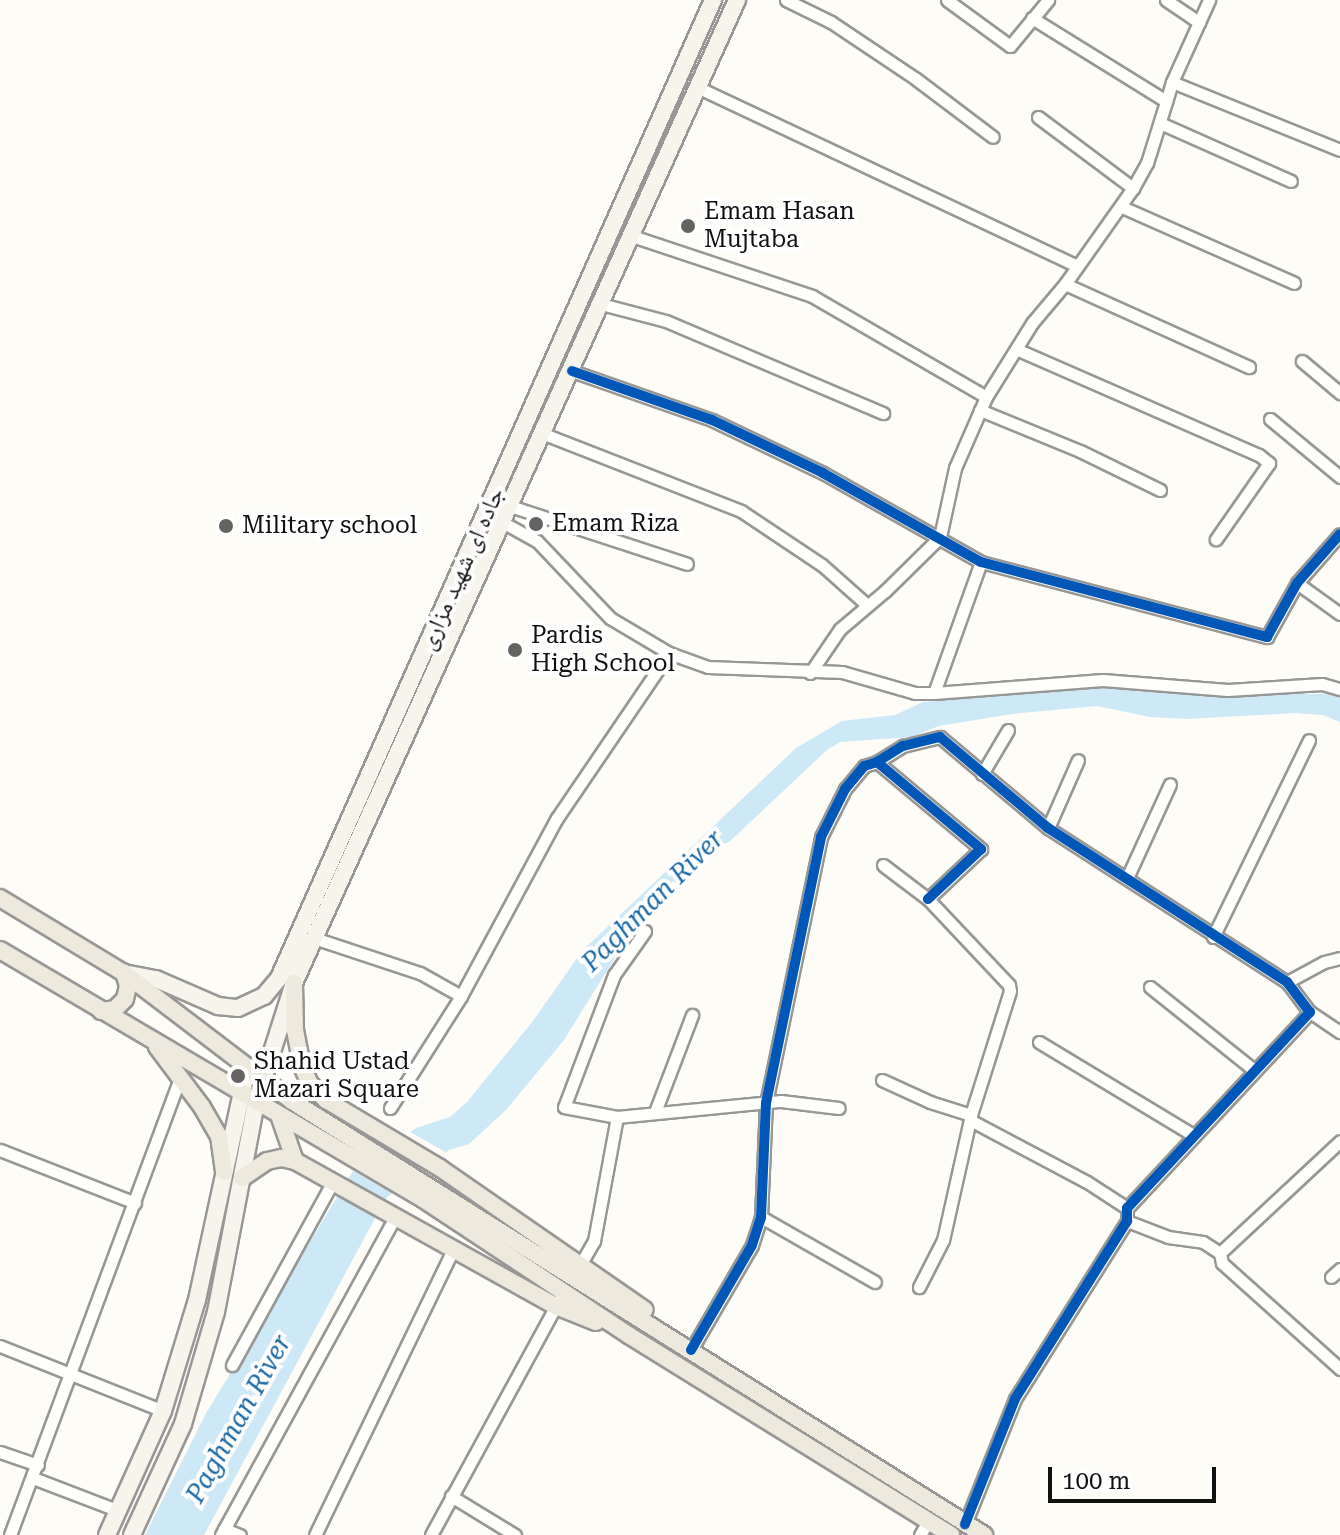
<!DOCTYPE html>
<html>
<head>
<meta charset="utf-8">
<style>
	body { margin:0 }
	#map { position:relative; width:1340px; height:1535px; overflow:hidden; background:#fdfcf7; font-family:"Roboto Serif","Noto Naskh Arabic",serif }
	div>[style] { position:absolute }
	.water>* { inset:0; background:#cde8f7 }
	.pier>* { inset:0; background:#fdfcf7 }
	.roads { filter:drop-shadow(2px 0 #979795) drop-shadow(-2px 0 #979795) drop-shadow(0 2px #979795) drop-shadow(0 -2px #979795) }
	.street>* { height:11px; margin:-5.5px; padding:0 5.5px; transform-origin:5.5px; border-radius:5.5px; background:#fffffe }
	.secondary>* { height:16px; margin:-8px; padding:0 8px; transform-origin:8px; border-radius:8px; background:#f6f4eb }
	.primary>* { height:16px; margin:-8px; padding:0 8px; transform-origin:8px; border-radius:8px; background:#ede9dc }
	.cycleway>* { height:10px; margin:-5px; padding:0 5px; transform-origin:5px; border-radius:5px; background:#0057b8 }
	.dots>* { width:22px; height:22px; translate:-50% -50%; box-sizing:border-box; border:4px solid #fff; border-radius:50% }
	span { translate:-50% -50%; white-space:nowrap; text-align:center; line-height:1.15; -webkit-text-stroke:8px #fff; paint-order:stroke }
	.poi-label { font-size:24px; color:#111 }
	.left { translate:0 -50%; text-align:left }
	.street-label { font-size:24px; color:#111 }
	.water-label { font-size:26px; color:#1768a6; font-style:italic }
	.scale { position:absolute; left:1048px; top:1467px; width:168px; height:36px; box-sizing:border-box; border:4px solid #111; border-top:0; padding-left:10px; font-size:24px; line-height:28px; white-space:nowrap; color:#111; -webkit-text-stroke:6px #fff; paint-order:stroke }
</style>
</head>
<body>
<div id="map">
	<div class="water">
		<div style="clip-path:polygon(1110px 687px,1215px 694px,1331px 694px,1340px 696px,1340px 722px,1323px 715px,1296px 713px,1187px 719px,1150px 717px,1097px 706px,1012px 714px,939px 726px,911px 737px,840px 742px,827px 750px,729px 842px,717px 846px,681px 879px,629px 935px,564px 1040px,506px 1110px,469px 1144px,449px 1150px,386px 1198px,204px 1535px,145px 1535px,205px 1415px,353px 1171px,416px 1128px,450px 1117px,467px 1102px,533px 1021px,582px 951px,796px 748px,842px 721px,895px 715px,923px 702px)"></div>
	</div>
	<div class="pier">
		<div style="clip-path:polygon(407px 1130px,449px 1154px,447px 1157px,395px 1195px,350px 1169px)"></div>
	</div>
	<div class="roads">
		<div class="street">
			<div style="left:786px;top:0;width:50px;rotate:26.1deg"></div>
			<div style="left:831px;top:22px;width:102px;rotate:33.8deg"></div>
			<div style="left:916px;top:79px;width:96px;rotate:37deg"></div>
			<div style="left:947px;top:0;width:78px;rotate:36.1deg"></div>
			<div style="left:1010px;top:46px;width:60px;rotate:-50.4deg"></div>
			<div style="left:1166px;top:0;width:40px;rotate:34deg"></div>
			<div style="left:1032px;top:18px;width:158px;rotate:31.8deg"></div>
			<div style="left:1172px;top:82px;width:181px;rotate:22deg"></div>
			<div style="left:699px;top:88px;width:418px;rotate:25.2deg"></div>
			<div style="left:1038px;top:117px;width:119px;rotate:36.8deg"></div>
			<div style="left:1160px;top:123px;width:143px;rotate:23.9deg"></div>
			<div style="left:1122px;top:207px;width:188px;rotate:23.8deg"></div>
			<div style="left:632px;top:236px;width:190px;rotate:18.4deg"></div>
			<div style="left:812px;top:296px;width:201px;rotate:30.1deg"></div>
			<div style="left:1065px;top:284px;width:202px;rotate:24.3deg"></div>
			<div style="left:601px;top:304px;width:67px;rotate:14.7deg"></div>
			<div style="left:666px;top:321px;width:236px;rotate:23deg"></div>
			<div style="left:1016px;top:349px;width:265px;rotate:23.6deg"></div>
			<div style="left:1259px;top:455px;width:13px;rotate:39deg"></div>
			<div style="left:1269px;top:463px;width:93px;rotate:124.9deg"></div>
			<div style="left:1302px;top:361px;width:50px;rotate:40.1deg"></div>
			<div style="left:572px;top:371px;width:148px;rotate:19.3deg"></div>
			<div style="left:712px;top:420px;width:123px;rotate:25.5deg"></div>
			<div style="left:823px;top:473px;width:181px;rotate:29.4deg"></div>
			<div style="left:981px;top:562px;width:296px;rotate:14.7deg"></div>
			<div style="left:1267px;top:637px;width:62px;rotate:-60.9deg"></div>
			<div style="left:1297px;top:583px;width:65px;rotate:-48.7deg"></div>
			<div style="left:980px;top:410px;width:108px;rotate:22.3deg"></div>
			<div style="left:1080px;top:451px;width:89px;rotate:26deg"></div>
			<div style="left:1270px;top:419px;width:91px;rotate:39.6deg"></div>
			<div style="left:544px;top:434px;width:212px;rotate:21.3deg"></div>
			<div style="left:741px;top:511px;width:97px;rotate:33.7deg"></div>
			<div style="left:822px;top:565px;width:60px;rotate:41.6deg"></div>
			<div style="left:510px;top:506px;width:186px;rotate:18.1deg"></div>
			<div style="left:504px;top:523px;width:38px;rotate:29deg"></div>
			<div style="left:537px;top:541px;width:106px;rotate:46.5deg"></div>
			<div style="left:610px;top:618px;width:69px;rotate:30.7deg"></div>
			<div style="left:669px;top:653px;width:41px;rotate:19.7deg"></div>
			<div style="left:708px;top:667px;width:134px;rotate:2.1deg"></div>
			<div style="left:842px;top:672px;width:76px;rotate:16deg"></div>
			<div style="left:915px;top:693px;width:19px"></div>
			<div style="left:934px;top:693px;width:139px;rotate:-70.3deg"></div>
			<div style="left:1297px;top:583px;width:53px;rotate:35.8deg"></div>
			<div style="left:810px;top:673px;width:53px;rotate:-55.7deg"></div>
			<div style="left:840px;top:629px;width:59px;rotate:-40.2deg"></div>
			<div style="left:885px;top:591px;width:77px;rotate:-44.5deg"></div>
			<div style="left:940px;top:537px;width:71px;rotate:-77.7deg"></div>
			<div style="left:955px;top:468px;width:77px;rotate:-66.4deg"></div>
			<div style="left:986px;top:397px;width:87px;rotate:-58.1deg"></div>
			<div style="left:1032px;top:323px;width:51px;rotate:-49.8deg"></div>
			<div style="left:1065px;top:284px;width:118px;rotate:-54.7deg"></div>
			<div style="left:1133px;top:188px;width:29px;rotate:-61deg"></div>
			<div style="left:1147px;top:163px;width:85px;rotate:-72.8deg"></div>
			<div style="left:1172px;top:82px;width:90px;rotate:-65.7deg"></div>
			<div style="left:934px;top:693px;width:169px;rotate:-4.4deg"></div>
			<div style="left:1103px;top:680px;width:125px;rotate:4.6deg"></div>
			<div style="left:1228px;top:690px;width:94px;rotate:-3.7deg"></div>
			<div style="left:1322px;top:684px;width:19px;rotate:16deg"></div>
			<div style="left:877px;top:762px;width:31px;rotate:-32deg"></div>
			<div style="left:903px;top:746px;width:38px;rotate:-14deg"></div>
			<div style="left:940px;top:737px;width:141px;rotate:40.1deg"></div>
			<div style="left:1048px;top:828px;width:284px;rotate:32.8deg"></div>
			<div style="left:1287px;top:982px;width:38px;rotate:53deg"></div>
			<div style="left:1310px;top:1012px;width:268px;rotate:133deg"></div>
			<div style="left:1127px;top:1208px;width:13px;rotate:90deg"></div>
			<div style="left:1127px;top:1221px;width:210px;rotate:122.2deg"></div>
			<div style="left:1015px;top:1399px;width:135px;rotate:111.8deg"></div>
			<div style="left:982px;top:774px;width:51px;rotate:-59.4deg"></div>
			<div style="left:1048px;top:828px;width:74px;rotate:-66.2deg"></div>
			<div style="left:883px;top:865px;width:56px;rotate:37.1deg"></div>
			<div style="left:928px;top:899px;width:118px;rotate:46.7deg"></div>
			<div style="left:1009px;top:985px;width:6px;rotate:81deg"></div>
			<div style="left:1010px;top:991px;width:130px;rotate:107.5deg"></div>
			<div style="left:971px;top:1115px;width:128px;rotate:102.6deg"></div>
			<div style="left:943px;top:1240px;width:53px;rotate:117.1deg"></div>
			<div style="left:1127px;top:878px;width:103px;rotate:-65.4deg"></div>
			<div style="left:645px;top:931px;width:54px;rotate:125.2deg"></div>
			<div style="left:614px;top:975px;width:141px;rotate:110.7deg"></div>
			<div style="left:564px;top:1107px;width:54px;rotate:10.7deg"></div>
			<div style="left:617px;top:1117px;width:165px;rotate:-5.6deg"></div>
			<div style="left:781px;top:1101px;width:58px;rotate:6.9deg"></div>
			<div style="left:1213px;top:937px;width:219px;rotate:-64deg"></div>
			<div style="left:314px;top:938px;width:112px;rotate:18.3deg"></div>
			<div style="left:420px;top:973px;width:47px;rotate:29.3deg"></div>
			<div style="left:1287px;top:982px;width:42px;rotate:-28.4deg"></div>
			<div style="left:1324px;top:962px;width:16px;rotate:-14deg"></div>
			<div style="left:1150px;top:987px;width:133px;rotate:38.6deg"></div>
			<div style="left:1310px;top:1012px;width:36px;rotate:34deg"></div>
			<div style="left:1039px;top:1042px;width:180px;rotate:31.1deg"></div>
			<div style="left:882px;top:1080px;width:53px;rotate:24.6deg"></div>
			<div style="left:930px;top:1102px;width:43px;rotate:17.6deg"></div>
			<div style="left:390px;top:1108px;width:133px;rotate:-57.6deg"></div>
			<div style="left:461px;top:996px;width:202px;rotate:-61.7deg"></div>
			<div style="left:557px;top:818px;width:199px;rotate:-55.8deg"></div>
			<div style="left:655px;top:1112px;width:104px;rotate:-69.1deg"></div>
			<div style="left:970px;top:1120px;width:132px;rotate:27.9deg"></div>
			<div style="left:1087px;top:1182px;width:48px;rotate:33deg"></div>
			<div style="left:0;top:1150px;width:145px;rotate:21.4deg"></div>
			<div style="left:761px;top:1217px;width:131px;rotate:29.7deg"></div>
			<div style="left:1127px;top:1221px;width:44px;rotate:21.3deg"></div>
			<div style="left:1168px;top:1237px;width:35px;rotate:8deg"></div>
			<div style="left:1203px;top:1242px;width:20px;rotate:33deg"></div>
			<div style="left:1220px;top:1253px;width:10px;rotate:79deg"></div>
			<div style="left:1222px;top:1263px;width:159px;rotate:41.9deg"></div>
			<div style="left:1220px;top:1253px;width:164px;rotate:-43deg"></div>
			<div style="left:580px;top:1265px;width:28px;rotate:-60deg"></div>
			<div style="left:594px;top:1241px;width:126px;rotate:-79.5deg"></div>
			<div style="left:1331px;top:1277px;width:12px;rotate:-42deg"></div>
			<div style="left:0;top:1346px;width:175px;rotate:21.7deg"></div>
			<div style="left:691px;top:1350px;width:121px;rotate:-59.8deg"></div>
			<div style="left:752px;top:1245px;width:29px;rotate:-72deg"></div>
			<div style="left:761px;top:1217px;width:114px;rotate:-87.5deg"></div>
			<div style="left:766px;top:1103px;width:272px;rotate:-78.3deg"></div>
			<div style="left:821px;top:837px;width:54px;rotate:-63.4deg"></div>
			<div style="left:845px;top:789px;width:30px;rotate:-50deg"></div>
			<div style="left:864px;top:766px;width:14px;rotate:-17deg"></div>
			<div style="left:877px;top:762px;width:136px;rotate:39.9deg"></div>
			<div style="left:981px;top:849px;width:73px;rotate:136.7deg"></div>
			<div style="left:232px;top:1365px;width:210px;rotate:-61.2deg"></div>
			<div style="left:0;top:1452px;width:40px;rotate:18.9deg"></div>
			<div style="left:33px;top:1478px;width:92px;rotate:21deg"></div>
			<div style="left:451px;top:1496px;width:75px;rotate:31.4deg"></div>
			<div style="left:224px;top:1529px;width:17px;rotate:21deg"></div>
			<div style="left:10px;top:1535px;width:487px;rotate:-69.6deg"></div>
			<div style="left:221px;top:1535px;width:364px;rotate:-61.3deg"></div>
			<div style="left:315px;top:1535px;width:319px;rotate:-64.2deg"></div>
			<div style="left:431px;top:1535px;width:268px;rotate:-61.4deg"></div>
			<div style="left:920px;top:1535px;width:16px;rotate:-60deg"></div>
		</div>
		<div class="secondary">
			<div style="left:124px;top:973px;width:33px;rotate:11deg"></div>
			<div style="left:156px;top:979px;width:68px;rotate:23.5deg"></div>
			<div style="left:218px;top:1006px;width:20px;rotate:6deg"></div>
			<div style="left:238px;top:1008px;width:29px;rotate:-25deg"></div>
			<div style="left:264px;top:996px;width:23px;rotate:-50deg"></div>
			<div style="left:279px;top:978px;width:1070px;rotate:-66.07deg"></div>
			<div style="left:107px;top:1535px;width:136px;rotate:-65.7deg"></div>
			<div style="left:163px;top:1411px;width:116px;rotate:-73deg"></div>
			<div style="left:197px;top:1300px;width:237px;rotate:-77.8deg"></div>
			<div style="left:132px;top:1535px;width:122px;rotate:-65.3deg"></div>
			<div style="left:183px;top:1424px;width:117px;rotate:-73.6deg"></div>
			<div style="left:216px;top:1312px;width:214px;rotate:-79.2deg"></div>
			<div style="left:256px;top:1102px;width:125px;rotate:-72.3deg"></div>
			<div style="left:294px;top:983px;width:1078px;rotate:-65.74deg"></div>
		</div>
		<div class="primary">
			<div style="left:0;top:898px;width:145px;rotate:31.2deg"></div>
			<div style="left:124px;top:973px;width:211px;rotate:37.3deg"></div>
			<div style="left:292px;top:1101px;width:817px;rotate:32.09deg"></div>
			<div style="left:0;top:950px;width:491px;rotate:30.5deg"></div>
			<div style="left:423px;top:1199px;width:248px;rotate:33.5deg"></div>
			<div style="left:630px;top:1336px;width:378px;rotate:31.8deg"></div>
			<div style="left:294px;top:983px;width:47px;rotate:88.8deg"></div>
			<div style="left:295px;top:1030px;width:37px;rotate:79deg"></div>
			<div style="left:302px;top:1066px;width:20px;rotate:66deg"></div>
			<div style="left:310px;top:1084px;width:23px;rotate:45deg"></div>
			<div style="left:326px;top:1100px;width:133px;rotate:30.8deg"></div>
			<div style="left:440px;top:1168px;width:249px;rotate:34.7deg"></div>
			<div style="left:101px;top:1011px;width:14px;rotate:-8deg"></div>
			<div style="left:115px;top:1009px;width:14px;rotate:-45deg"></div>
			<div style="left:125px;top:999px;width:13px;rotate:-77deg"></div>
			<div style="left:128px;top:986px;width:14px;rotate:-107deg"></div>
			<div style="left:157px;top:1047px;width:75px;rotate:53.1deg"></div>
			<div style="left:202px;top:1107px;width:34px;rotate:60deg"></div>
			<div style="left:219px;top:1136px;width:36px;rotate:82deg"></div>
			<div style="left:279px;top:1115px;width:49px;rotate:70.8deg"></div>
			<div style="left:242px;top:1178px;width:30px;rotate:-34deg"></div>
			<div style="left:267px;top:1161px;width:14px;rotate:-12deg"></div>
			<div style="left:281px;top:1158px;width:14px;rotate:12deg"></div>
			<div style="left:295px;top:1161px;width:299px;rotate:29.1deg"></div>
			<div style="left:556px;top:1306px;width:43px;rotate:21.8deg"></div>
		</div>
	</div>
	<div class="cycleway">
		<div style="left:572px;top:371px;width:148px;rotate:19.3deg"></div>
		<div style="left:712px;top:420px;width:123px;rotate:25.5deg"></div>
		<div style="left:823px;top:473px;width:181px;rotate:29.4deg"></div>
		<div style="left:981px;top:562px;width:296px;rotate:14.7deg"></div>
		<div style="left:1267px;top:637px;width:62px;rotate:-60.9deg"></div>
		<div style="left:1297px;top:583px;width:65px;rotate:-48.7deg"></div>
		<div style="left:877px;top:762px;width:31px;rotate:-32deg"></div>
		<div style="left:903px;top:746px;width:38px;rotate:-14deg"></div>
		<div style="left:940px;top:737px;width:141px;rotate:40.1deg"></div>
		<div style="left:1048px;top:828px;width:284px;rotate:32.8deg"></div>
		<div style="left:1287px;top:982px;width:38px;rotate:53deg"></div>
		<div style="left:1310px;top:1012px;width:268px;rotate:133deg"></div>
		<div style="left:1127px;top:1208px;width:13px;rotate:90deg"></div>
		<div style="left:1127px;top:1221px;width:210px;rotate:122.2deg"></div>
		<div style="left:1015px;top:1399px;width:135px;rotate:111.8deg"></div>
		<div style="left:691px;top:1350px;width:121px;rotate:-59.8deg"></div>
		<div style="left:752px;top:1245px;width:29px;rotate:-72deg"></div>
		<div style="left:761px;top:1217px;width:114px;rotate:-87.5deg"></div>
		<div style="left:766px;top:1103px;width:272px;rotate:-78.3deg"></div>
		<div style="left:821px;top:837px;width:54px;rotate:-63.4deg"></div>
		<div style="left:845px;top:789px;width:30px;rotate:-50deg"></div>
		<div style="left:864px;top:766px;width:14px;rotate:-17deg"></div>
		<div style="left:877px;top:762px;width:136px;rotate:39.9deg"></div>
		<div style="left:981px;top:849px;width:73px;rotate:136.7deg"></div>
	</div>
	<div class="dots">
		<div style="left:688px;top:226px;background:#646362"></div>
		<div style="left:536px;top:524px;background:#646362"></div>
		<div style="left:226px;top:526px;background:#646362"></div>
		<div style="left:515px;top:650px;background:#646362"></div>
		<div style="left:238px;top:1076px;background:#646362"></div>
	</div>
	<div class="poi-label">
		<span class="left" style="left:704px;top:226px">Emam Hasan<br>Mujtaba</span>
		<span class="left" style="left:552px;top:524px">Emam Riza</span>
		<span class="left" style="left:242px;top:526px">Military school</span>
		<span class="left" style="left:531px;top:650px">Pardis<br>High School</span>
		<span class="left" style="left:254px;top:1076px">Shahid Ustad<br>Mazari Square</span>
	</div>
	<div class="street-label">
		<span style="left:462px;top:569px;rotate:-66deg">جاده ای شهید مزاری</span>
	</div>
	<div class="water-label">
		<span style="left:653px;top:901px;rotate:-45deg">Paghman River</span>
		<span style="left:239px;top:1419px;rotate:-61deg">Paghman River</span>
	</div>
	<div class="scale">100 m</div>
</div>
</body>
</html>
